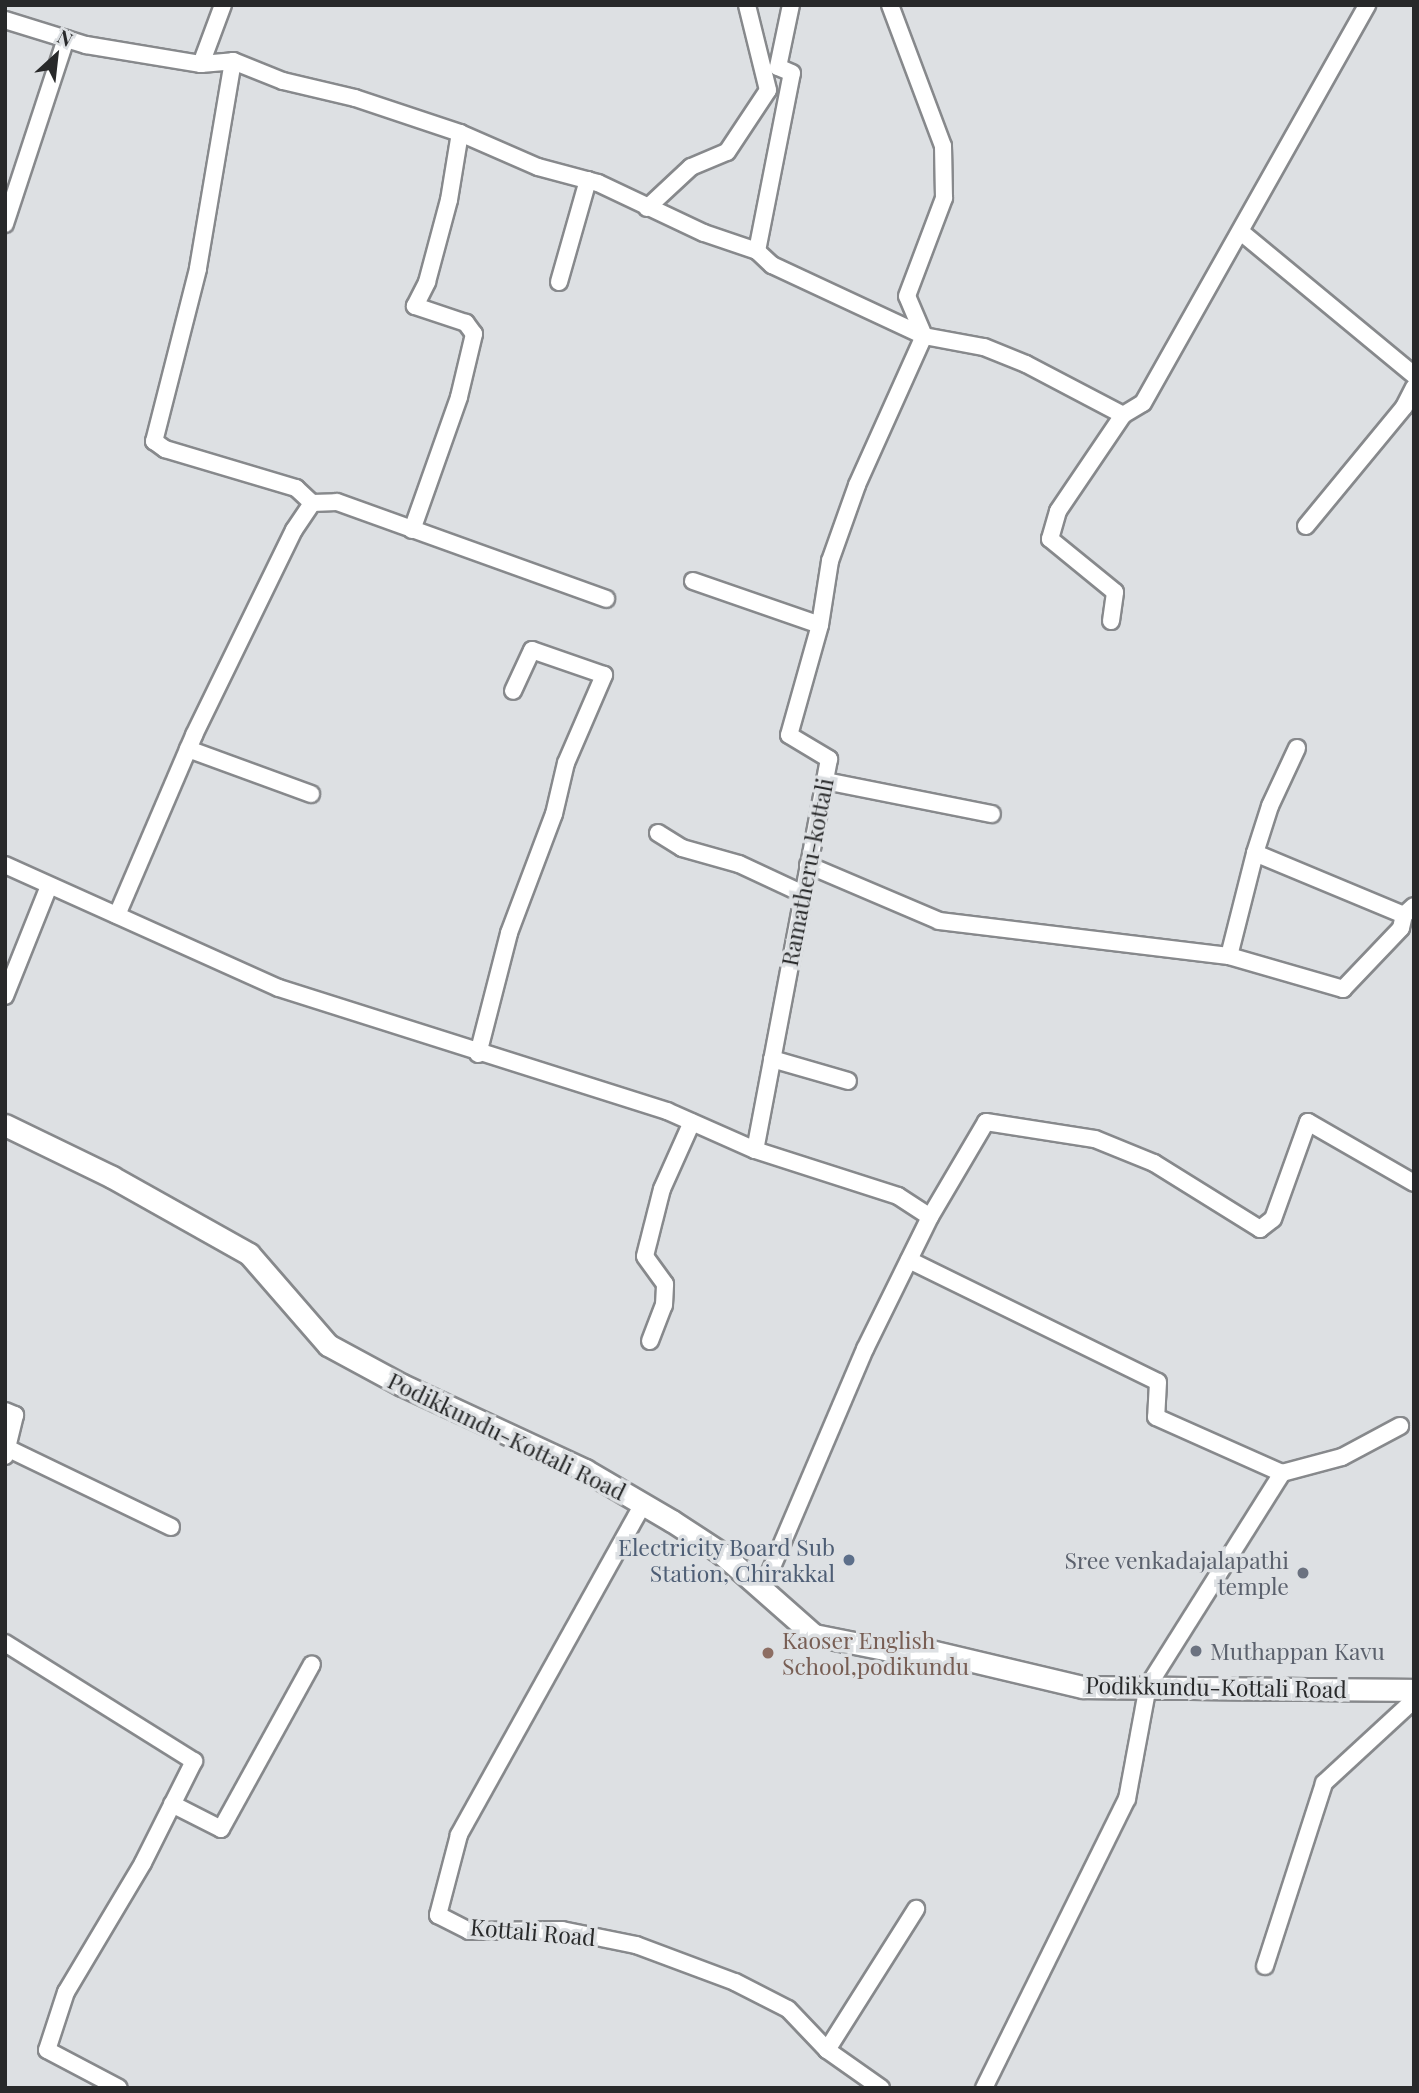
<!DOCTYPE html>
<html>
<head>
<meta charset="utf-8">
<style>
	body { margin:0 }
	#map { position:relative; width:1419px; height:2093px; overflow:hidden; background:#dde0e3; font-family:"Playfair Display",serif }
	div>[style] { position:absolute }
	.roads { filter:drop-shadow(2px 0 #87898c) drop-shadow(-2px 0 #87898c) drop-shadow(0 2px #87898c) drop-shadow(0 -2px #87898c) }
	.street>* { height:16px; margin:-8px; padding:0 8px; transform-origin:8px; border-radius:8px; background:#fff }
	.secondary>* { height:21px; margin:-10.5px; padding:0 10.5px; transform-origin:10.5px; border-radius:10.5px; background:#fff }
	.dots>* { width:19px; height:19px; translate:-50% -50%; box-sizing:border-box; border:4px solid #dde0e3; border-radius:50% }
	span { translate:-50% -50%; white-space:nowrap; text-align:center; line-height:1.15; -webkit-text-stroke:7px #dde0e3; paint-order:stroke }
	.street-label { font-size:23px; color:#28292a }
	.service-label { font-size:23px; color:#4e5e75 }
	.right { translate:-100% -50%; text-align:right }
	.worship-label { font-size:23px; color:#5b616d }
	.left { translate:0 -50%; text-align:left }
	.education-label { font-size:23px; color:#785e54 }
	.frame { position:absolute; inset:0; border:7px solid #28292a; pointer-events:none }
	.north { position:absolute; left:21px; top:21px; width:70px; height:70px; -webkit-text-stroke:5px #dde0e3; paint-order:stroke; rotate:27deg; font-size:19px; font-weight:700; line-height:28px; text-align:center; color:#28292a }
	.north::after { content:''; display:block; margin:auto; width:24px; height:32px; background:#28292a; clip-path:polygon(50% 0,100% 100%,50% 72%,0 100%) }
</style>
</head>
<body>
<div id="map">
	<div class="roads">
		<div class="street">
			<div style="left:5px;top:20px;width:85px;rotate:17.2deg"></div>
			<div style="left:86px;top:45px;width:117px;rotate:9.4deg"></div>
			<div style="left:201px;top:64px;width:32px;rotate:-5deg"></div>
			<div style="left:233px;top:61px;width:54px;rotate:21.8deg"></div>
			<div style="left:283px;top:81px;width:74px;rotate:13.3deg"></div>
			<div style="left:355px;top:98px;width:111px;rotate:18.4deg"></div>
			<div style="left:460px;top:133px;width:85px;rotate:23.6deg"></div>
			<div style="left:538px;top:167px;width:62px;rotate:14.9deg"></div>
			<div style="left:598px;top:183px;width:117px;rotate:25.3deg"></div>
			<div style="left:704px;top:233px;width:56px;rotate:18.8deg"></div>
			<div style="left:757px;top:251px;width:21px;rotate:43deg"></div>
			<div style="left:772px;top:265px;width:168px;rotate:25deg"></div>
			<div style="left:924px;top:336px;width:61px;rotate:10.4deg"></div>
			<div style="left:984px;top:347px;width:45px;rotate:22deg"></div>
			<div style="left:1026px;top:364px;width:110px;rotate:27.7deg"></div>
			<div style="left:1123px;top:415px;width:23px;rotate:-31deg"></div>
			<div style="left:1143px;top:403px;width:457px;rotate:-60.6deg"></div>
			<div style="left:233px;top:61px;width:211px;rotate:99.6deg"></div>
			<div style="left:198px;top:269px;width:178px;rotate:104.3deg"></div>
			<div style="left:154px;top:441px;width:14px;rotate:36deg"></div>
			<div style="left:165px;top:449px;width:137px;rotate:16.6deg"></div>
			<div style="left:296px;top:488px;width:22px;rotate:43deg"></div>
			<div style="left:201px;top:64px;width:63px;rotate:-69.6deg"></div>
			<div style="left:647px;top:208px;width:60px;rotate:-43deg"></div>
			<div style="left:691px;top:167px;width:39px;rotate:-23deg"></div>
			<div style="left:727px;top:152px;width:74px;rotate:-56.5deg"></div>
			<div style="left:768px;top:90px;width:88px;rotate:-103.9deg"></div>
			<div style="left:5px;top:224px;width:195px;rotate:-71.8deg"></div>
			<div style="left:1241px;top:232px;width:224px;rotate:39.6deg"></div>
			<div style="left:757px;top:251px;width:181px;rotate:-78.9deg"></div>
			<div style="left:792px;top:73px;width:15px;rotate:-157deg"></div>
			<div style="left:778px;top:67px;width:63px;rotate:-78.2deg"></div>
			<div style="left:559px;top:282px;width:106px;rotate:-74.1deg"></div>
			<div style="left:1306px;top:526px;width:154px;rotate:-50.5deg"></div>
			<div style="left:1404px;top:407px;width:22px;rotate:-63deg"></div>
			<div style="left:412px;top:530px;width:141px;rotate:-70.5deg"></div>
			<div style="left:459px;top:397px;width:65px;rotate:-76.6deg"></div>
			<div style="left:474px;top:334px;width:14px;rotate:-126deg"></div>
			<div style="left:466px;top:323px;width:54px;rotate:-161.6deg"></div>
			<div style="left:415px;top:306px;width:27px;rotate:-63deg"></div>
			<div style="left:427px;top:282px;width:85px;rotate:-75deg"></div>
			<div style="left:449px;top:200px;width:68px;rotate:-80.7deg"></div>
			<div style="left:693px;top:581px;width:134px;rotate:19.1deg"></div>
			<div style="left:820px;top:625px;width:114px;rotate:105.7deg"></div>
			<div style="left:789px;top:735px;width:47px;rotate:31deg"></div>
			<div style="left:829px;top:759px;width:398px;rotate:100.7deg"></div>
			<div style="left:1111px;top:621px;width:29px;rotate:-82deg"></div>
			<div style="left:1115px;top:592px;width:84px;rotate:-140.8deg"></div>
			<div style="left:1050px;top:539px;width:29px;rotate:-74deg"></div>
			<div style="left:1058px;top:511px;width:116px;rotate:-55.9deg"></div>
			<div style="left:820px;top:625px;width:65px;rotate:-81.1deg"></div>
			<div style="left:830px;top:561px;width:81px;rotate:-70.4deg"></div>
			<div style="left:857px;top:485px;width:163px;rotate:-65.8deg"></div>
			<div style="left:924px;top:336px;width:43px;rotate:-113deg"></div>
			<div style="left:907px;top:296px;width:105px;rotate:-69.3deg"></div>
			<div style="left:944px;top:198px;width:52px;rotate:-91.1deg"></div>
			<div style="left:943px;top:146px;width:151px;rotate:-110.6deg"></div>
			<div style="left:188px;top:749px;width:131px;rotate:20.1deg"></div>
			<div style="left:825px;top:781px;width:170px;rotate:11.2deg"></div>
			<div style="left:658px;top:833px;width:28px;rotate:32deg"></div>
			<div style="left:682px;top:848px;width:59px;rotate:15.7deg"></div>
			<div style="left:739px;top:864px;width:71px;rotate:25.1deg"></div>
			<div style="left:1255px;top:853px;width:49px;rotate:-72.3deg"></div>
			<div style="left:1270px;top:806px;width:64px;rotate:-65deg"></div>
			<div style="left:5px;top:865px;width:300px;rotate:24.2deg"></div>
			<div style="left:279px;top:988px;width:407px;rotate:17.6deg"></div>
			<div style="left:667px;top:1111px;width:96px;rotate:23.9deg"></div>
			<div style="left:755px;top:1150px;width:150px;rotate:17.8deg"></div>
			<div style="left:898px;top:1196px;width:38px;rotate:33deg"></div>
			<div style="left:930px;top:1217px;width:147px;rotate:116.2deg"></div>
			<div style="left:865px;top:1349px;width:263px;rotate:113.1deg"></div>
			<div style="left:808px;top:865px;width:142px;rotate:23.1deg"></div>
			<div style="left:939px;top:921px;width:292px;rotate:6.9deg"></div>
			<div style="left:1229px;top:956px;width:106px;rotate:-75.8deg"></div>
			<div style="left:1255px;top:853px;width:161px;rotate:22.6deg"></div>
			<div style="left:1404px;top:915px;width:13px;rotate:-42deg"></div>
			<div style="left:117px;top:915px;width:196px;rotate:-66.8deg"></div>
			<div style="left:194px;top:735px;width:228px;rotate:-64deg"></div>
			<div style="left:294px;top:530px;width:32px;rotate:-56deg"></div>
			<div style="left:312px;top:503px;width:25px;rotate:-2deg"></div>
			<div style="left:337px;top:502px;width:286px;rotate:19.8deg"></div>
			<div style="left:1229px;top:956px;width:119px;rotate:16.1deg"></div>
			<div style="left:1343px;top:989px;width:84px;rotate:-46.4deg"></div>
			<div style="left:1401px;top:928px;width:13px;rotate:-77deg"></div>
			<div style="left:5px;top:996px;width:118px;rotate:-68.2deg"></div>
			<div style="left:478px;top:1054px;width:125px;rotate:-75.6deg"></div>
			<div style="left:509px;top:933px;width:127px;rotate:-69.3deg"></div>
			<div style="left:554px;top:814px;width:52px;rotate:-76.8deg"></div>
			<div style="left:566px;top:763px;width:96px;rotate:-66.6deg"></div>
			<div style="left:604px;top:675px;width:76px;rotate:-160.9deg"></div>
			<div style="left:532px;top:650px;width:45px;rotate:114.9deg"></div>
			<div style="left:772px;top:1059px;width:79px;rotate:16.1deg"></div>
			<div style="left:930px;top:1217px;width:110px;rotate:-59.5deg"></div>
			<div style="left:986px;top:1122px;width:110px;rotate:8.9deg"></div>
			<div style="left:1095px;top:1139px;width:64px;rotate:22.1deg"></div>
			<div style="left:1154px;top:1163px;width:125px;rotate:31.9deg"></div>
			<div style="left:1260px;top:1229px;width:16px;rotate:-38deg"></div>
			<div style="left:1273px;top:1219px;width:103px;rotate:-70.2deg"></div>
			<div style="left:1308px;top:1122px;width:122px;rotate:29.9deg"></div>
			<div style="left:909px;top:1260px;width:277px;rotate:26.1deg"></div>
			<div style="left:1158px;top:1382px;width:35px;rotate:93deg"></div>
			<div style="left:1156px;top:1417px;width:138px;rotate:24deg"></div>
			<div style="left:1282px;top:1473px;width:62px;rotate:-14.9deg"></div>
			<div style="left:1342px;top:1457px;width:66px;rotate:-28.1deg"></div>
			<div style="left:650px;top:1341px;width:39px;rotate:-69deg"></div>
			<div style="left:664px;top:1305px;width:21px;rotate:-87deg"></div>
			<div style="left:665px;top:1284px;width:34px;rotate:-126deg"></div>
			<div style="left:645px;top:1256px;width:69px;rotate:-75.8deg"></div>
			<div style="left:662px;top:1189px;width:73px;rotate:-65.9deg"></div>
			<div style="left:5px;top:1411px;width:11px;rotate:22deg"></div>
			<div style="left:15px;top:1415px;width:42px;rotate:103.7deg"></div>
			<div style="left:7px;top:1448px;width:182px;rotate:25.7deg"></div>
			<div style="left:643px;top:1504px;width:379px;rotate:119.1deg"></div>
			<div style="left:459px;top:1835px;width:83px;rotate:104.7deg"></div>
			<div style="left:438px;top:1915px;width:35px;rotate:27deg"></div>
			<div style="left:469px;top:1931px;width:93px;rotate:-0.6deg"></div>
			<div style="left:562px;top:1930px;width:76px;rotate:11.5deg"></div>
			<div style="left:636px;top:1945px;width:106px;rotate:20.5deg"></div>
			<div style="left:735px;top:1982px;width:59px;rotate:27deg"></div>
			<div style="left:788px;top:2009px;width:57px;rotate:46.4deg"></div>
			<div style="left:827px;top:2050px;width:66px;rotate:35.1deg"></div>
			<div style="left:5px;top:1643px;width:223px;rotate:32deg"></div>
			<div style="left:194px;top:1761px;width:114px;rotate:116.6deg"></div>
			<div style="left:143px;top:1863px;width:150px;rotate:120.8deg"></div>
			<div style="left:66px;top:1992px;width:61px;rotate:108.1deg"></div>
			<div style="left:47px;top:2050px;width:81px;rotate:27.8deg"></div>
			<div style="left:172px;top:1804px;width:55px;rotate:27deg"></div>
			<div style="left:221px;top:1829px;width:188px;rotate:-61.1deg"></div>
			<div style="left:1265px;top:1966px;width:192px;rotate:-72.1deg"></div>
			<div style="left:1324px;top:1783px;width:122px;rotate:-42.7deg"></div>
			<div style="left:827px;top:2050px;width:167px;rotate:-57.7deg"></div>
			<div style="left:984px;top:2088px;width:322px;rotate:-63.7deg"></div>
			<div style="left:1127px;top:1799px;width:115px;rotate:-79.5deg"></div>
			<div style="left:1148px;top:1686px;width:252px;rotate:-57.8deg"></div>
		</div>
		<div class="secondary">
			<div style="left:5px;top:1125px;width:119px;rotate:25.9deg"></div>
			<div style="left:112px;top:1177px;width:157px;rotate:29.3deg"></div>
			<div style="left:249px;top:1254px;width:121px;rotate:49deg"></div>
			<div style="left:328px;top:1345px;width:84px;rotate:28.4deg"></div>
			<div style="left:402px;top:1385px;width:202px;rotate:24.9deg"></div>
			<div style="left:585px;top:1470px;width:101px;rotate:30.4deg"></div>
			<div style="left:672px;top:1521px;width:59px;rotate:33.1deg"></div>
			<div style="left:721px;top:1553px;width:124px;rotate:41.4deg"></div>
			<div style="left:814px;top:1635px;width:87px;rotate:11.3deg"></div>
			<div style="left:899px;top:1652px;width:27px;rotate:-4deg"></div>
			<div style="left:926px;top:1650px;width:161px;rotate:13.3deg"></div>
			<div style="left:1083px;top:1687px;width:331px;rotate:0.5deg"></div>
		</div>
	</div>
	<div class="dots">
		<div style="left:849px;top:1560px;background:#5c6f8a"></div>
		<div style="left:1303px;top:1573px;background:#6b7280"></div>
		<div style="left:1196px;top:1651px;background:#6b7280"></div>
		<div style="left:768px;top:1653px;background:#8d6e63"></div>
	</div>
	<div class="street-label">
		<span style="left:807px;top:872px;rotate:-79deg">Ramatheru-kottali</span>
		<span style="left:507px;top:1436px;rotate:26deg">Podikkundu-Kottali Road</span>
		<span style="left:1216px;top:1687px;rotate:1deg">Podikkundu-Kottali Road</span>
		<span style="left:533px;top:1932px;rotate:5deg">Kottali Road</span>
	</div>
	<div class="service-label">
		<span class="right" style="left:835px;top:1560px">Electricity Board Sub<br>Station, Chirakkal</span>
	</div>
	<div class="worship-label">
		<span class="right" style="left:1289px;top:1573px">Sree venkadajalapathi<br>temple</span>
		<span class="left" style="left:1210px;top:1651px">Muthappan Kavu</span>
	</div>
	<div class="education-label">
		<span class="left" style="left:782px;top:1653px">Kaoser English<br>School,podikundu</span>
	</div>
	<div class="frame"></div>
	<div class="north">N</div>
</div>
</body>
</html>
